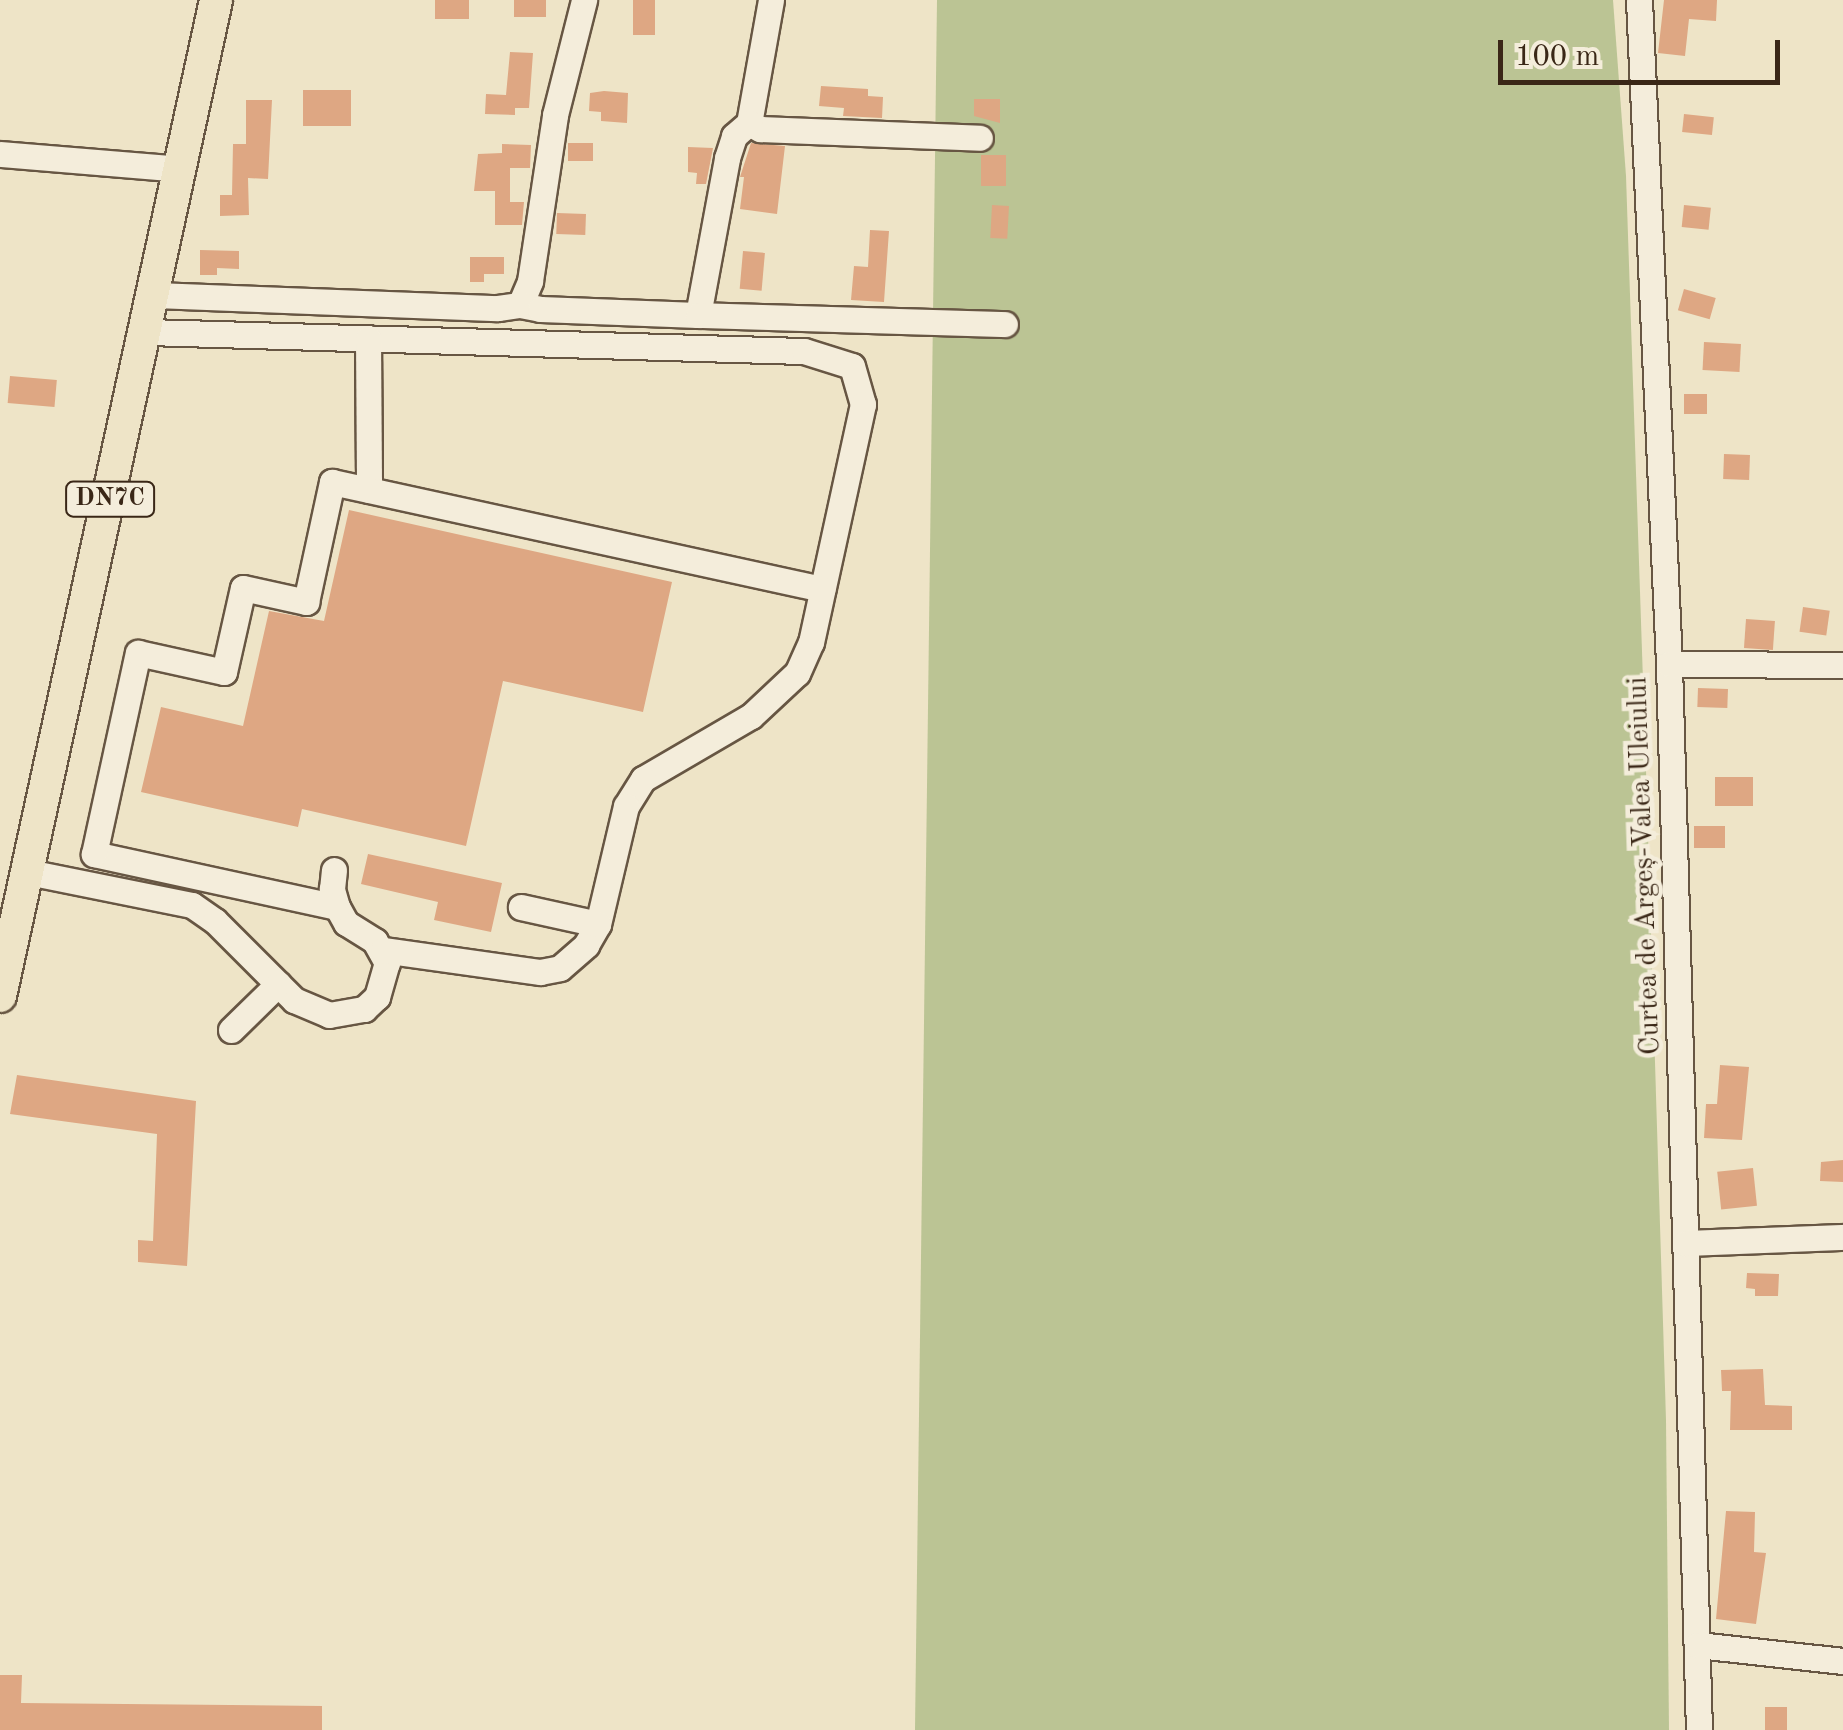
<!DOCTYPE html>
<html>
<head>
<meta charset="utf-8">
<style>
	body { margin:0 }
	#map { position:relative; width:1843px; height:1730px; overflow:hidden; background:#eee4c7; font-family:"Old Standard TT",serif }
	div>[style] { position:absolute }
	.green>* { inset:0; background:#bbc494 }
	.building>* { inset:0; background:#dea783; transform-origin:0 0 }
	.roads { filter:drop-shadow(2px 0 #675643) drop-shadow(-2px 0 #675643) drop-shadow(0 2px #675643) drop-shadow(0 -2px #675643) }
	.minor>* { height:25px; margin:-12.5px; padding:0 12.5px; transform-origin:12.5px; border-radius:12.5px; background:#f4eddb }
	.major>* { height:32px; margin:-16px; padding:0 16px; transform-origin:16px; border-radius:16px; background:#eee4c7 }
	span { translate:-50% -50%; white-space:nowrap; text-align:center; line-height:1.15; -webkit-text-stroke:9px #f4eddb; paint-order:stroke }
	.shield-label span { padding:2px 8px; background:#f4eddb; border:2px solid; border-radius:8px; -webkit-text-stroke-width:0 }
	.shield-label { font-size:25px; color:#3a2717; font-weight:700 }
	.street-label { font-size:28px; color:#3a2717 }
	.scale { position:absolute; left:1498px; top:40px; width:282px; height:45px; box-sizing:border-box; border:5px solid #3a2717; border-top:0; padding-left:12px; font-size:30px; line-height:35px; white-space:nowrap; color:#3a2717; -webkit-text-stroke:8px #f4eddb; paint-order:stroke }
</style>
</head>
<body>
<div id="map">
	<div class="green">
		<div style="clip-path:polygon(937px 0,1613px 0,1626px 176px,1646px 770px,1666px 1420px,1669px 1730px,915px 1730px)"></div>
	</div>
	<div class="building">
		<div style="left:435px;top:0;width:34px;height:19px"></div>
		<div style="left:514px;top:0;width:32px;height:17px"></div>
		<div style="left:633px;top:0;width:22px;height:35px"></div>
		<div style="clip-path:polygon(1664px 0,1717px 0,1716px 21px,1689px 19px,1685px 56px,1658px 53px)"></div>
		<div style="clip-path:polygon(510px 52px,533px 53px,529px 108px,515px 108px,515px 115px,485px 114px,486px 94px,506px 95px)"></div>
		<div style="clip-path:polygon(821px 86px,868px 89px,868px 96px,883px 97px,882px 118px,843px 116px,844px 108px,819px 106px)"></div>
		<div style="left:303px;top:90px;width:48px;height:36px"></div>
		<div style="clip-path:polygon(604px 91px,628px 93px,627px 123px,601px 121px,601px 112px,589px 111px,590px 93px)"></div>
		<div style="clip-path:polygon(974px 99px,1000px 99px,1000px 123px,974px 116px)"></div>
		<div style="clip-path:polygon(246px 100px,272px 100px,268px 179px,248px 178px,249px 215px,220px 216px,220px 195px,232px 195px,233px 144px,246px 144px)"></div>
		<div style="left:1684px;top:114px;width:30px;height:18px;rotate:6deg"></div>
		<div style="left:568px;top:143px;width:25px;height:18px"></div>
		<div style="clip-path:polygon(751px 143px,785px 146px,777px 214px,740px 209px,744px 177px,740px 177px)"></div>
		<div style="clip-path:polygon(502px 144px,531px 145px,530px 168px,510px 168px,510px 202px,524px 202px,522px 225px,495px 225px,495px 191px,474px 191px,478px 154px,502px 153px)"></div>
		<div style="clip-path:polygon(688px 147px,713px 148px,706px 184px,696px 184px,697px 173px,688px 172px)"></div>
		<div style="left:981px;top:155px;width:25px;height:31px"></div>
		<div style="left:992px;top:205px;width:17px;height:33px;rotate:3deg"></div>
		<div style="left:1684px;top:205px;width:27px;height:22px;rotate:6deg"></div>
		<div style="left:557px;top:213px;width:29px;height:21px;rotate:2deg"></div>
		<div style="clip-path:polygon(870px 230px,889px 231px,884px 302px,851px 300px,854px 266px,868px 267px)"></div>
		<div style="clip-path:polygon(200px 250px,239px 251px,239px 269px,217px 268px,217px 275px,200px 275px)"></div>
		<div style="left:743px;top:251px;width:22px;height:38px;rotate:5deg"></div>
		<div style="clip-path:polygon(470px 257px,504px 257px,504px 274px,484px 274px,484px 282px,470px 282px)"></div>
		<div style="left:1684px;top:289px;width:33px;height:22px;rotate:16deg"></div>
		<div style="left:1704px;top:342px;width:37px;height:28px;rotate:3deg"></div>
		<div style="left:10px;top:376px;width:47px;height:27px;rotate:5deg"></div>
		<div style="left:1684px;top:394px;width:23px;height:20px"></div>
		<div style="left:1724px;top:454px;width:26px;height:25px;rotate:2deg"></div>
		<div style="clip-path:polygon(349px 510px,672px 582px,643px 712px,503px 681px,466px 846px,302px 809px,298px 827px,141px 792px,161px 707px,243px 726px,269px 611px,324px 621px)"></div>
		<div style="left:1803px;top:607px;width:27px;height:25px;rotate:8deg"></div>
		<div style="left:1746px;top:619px;width:29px;height:29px;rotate:4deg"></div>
		<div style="left:1698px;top:688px;width:30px;height:19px;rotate:2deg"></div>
		<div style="left:1715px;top:777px;width:38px;height:29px"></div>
		<div style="left:1694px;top:826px;width:31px;height:22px"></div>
		<div style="clip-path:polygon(368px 854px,502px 883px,491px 932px,434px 920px,438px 902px,361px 884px)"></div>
		<div style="clip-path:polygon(1720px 1065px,1749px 1067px,1742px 1140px,1704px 1138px,1706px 1104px,1717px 1104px)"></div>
		<div style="clip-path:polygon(17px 1075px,196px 1101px,187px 1266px,138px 1262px,138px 1240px,153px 1241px,157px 1134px,10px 1114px)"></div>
		<div style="clip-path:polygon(1843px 1160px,1843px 1182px,1820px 1181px,1821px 1162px)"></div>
		<div style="left:1753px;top:1168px;width:38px;height:36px;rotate:84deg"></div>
		<div style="clip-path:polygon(1747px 1273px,1779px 1274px,1778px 1296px,1755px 1296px,1755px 1289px,1746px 1288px)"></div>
		<div style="clip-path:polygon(1763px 1369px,1765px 1405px,1792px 1406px,1792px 1430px,1730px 1430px,1731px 1391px,1722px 1391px,1721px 1370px)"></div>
		<div style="clip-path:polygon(1726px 1511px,1755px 1512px,1754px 1552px,1766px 1553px,1756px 1624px,1716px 1619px)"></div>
		<div style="clip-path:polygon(0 1675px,22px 1675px,21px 1703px,322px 1706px,322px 1730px,0 1730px)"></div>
		<div style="left:1765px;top:1707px;width:22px;height:23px"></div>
	</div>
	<div class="roads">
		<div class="minor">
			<div style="left:771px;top:0;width:125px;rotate:100.1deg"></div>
			<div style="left:749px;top:123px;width:13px;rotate:29deg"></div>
			<div style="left:760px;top:129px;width:220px;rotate:2.3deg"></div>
			<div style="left:1639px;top:0;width:665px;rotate:87.41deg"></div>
			<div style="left:1669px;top:664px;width:1066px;rotate:88.39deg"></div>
			<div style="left:0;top:154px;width:182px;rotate:4.7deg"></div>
			<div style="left:155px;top:295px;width:343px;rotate:2.2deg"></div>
			<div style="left:498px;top:308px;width:22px;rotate:-8deg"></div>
			<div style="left:520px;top:305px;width:26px;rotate:-67deg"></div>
			<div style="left:530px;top:281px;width:168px;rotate:-81.4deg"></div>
			<div style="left:555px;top:115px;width:119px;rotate:-75.8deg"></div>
			<div style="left:520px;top:305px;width:20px;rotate:11deg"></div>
			<div style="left:540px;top:309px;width:158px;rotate:2.2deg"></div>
			<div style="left:698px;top:315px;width:160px;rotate:-79.5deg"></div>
			<div style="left:727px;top:158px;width:23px;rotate:-72deg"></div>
			<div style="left:734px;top:136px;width:20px;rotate:-41deg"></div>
			<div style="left:698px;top:315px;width:307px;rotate:1.7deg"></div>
			<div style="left:147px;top:332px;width:657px;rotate:1.66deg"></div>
			<div style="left:804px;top:351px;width:50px;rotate:17.4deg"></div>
			<div style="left:852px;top:366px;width:40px;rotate:74deg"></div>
			<div style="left:863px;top:404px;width:244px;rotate:102.3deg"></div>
			<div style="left:811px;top:642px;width:34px;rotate:114deg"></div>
			<div style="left:797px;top:673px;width:63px;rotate:136.9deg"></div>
			<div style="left:751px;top:716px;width:125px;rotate:149.7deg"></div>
			<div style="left:643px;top:779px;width:32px;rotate:122deg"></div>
			<div style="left:626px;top:806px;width:121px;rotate:103.3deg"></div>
			<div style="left:368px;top:338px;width:152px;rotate:89.6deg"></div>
			<div style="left:1669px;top:664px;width:174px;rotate:0.3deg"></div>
			<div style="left:28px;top:872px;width:167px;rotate:11.4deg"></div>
			<div style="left:192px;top:905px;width:28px;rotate:35deg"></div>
			<div style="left:215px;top:921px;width:112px;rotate:45deg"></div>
			<div style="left:294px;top:1000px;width:38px;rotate:23deg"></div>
			<div style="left:329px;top:1015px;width:36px;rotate:-10deg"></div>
			<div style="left:364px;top:1009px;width:18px;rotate:-43deg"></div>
			<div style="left:377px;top:997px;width:35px;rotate:-74deg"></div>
			<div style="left:387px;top:963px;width:25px;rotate:-119deg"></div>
			<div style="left:375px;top:941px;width:34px;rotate:-148deg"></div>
			<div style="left:346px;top:923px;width:18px;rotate:-119deg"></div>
			<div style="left:337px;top:907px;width:19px;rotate:-106deg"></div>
			<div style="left:332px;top:889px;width:19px;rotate:-84deg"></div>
			<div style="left:337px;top:907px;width:249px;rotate:-167.7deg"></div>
			<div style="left:94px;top:854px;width:206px;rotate:-77.7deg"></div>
			<div style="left:138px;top:653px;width:88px;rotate:12.5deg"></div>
			<div style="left:224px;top:672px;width:86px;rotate:-77.3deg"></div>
			<div style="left:243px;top:588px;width:65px;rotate:12.5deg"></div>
			<div style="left:306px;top:602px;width:123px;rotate:-77.8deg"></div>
			<div style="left:332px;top:482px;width:502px;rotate:12.32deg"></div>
			<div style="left:383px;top:950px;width:159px;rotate:8deg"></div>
			<div style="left:540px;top:972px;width:20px;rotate:-11deg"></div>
			<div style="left:560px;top:968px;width:35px;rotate:-41deg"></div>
			<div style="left:586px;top:945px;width:24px;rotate:-60deg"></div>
			<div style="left:598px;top:924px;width:79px;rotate:-167.6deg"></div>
			<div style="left:231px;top:1030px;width:66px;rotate:-44.4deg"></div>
			<div style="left:1686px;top:1243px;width:157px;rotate:-2.2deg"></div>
			<div style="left:1698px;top:1645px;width:146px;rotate:6.3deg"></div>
		</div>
		<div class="major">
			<div style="left:0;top:996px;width:1019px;rotate:-77.76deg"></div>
		</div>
	</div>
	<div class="shield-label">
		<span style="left:110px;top:499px">DN7C</span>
	</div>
	<div class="street-label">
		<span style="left:1645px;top:866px;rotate:-92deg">Curtea de Argeș-Valea Uleiului</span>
	</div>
	<div class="scale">100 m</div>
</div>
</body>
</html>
